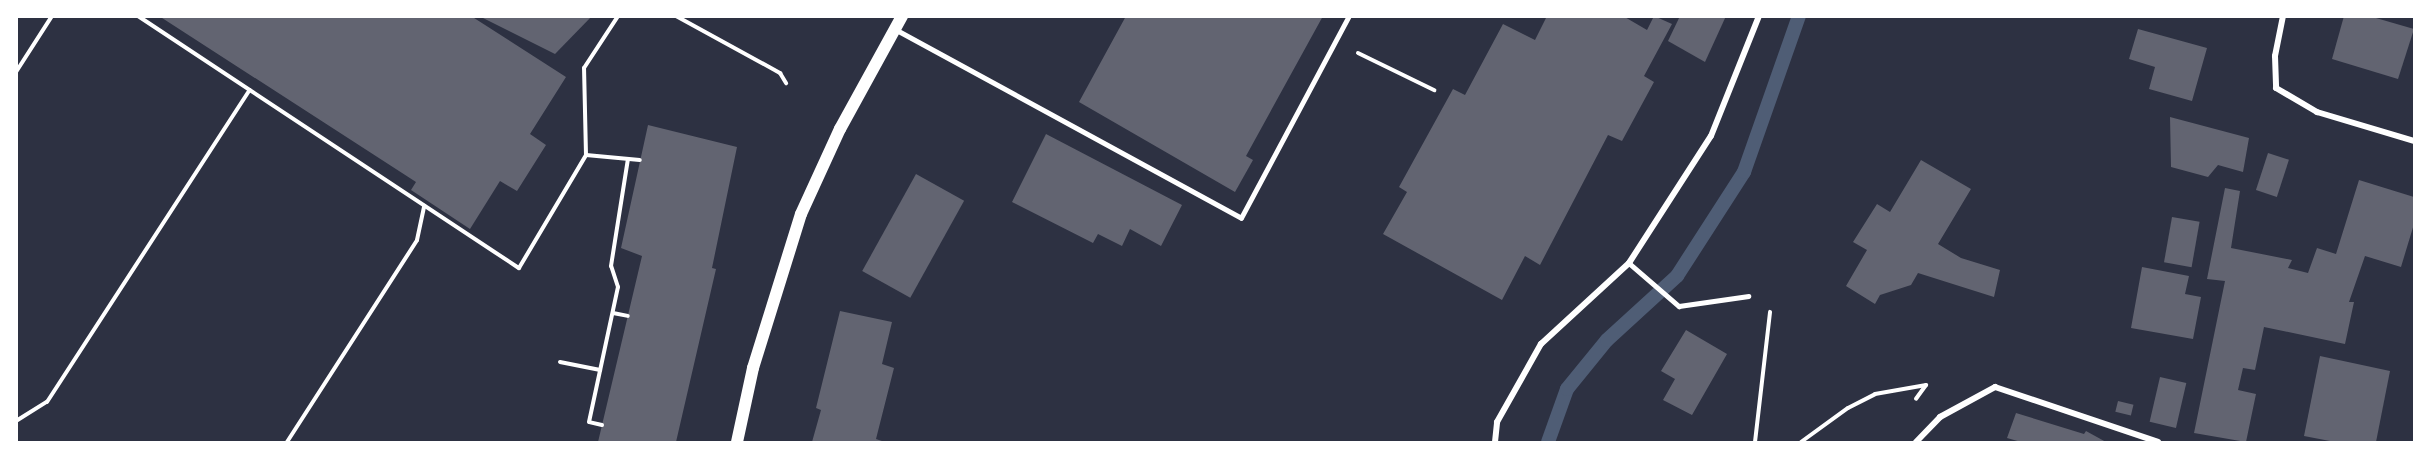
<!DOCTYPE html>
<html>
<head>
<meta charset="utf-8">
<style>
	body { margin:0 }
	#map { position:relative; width:2431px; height:459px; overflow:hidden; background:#2d3142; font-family:Georgia,serif }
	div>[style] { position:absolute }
	.stream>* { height:14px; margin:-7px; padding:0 7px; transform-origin:7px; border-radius:7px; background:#4f5d75 }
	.building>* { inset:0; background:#626471; transform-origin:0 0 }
	.path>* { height:4px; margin:-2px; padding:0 2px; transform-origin:2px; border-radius:2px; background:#fff }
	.service>* { height:4.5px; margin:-2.25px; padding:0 2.25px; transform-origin:2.25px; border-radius:2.25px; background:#fff }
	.minor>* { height:6px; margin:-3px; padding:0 3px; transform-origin:3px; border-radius:3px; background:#fff }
	.secondary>* { height:12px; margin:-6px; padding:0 6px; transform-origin:6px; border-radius:6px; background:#fff }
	span { translate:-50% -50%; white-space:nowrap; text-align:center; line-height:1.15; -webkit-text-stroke:5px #fff; paint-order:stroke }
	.frame { position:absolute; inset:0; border:18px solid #fff; pointer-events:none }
</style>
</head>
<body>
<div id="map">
	<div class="stream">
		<div style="left:1548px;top:442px;width:56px;rotate:-70.3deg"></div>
		<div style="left:1567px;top:389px;width:63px;rotate:-50.8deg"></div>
		<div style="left:1607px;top:340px;width:95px;rotate:-42.4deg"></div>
		<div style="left:1677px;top:276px;width:124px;rotate:-57.2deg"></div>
		<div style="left:1744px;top:172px;width:165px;rotate:-70.6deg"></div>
	</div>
	<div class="building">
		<div style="clip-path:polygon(159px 16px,471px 16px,566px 77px,530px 134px,546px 145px,517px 191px,500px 181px,470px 229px,411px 190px,416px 182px)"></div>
		<div style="clip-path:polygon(479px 16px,592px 16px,555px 54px)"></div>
		<div style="clip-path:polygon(1126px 16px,1323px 16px,1246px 156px,1253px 160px,1235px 192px,1079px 102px)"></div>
		<div style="clip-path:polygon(1547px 16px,1623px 16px,1647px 30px,1654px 16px,1672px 24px,1644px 76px,1654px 82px,1622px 141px,1608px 135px,1540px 265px,1525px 256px,1502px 300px,1383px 234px,1407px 192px,1399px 187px,1453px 89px,1465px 95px,1503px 24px,1535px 40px)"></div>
		<div style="clip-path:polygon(1680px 16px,1726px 16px,1705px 62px,1668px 41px)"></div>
		<div style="clip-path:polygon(2344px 16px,2369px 16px,2414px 29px,2398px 79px,2332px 59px)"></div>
		<div style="clip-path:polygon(2138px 29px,2207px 48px,2192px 101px,2149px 89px,2155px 67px,2129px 59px)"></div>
		<div style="clip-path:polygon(2170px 117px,2249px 138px,2243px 172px,2218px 165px,2208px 177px,2171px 167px)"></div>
		<div style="clip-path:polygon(648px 125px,737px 147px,712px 268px,716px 269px,676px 442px,598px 442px,642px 256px,621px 248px)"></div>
		<div style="clip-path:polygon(1046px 134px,1182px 205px,1161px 246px,1130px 229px,1122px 246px,1098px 234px,1093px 243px,1012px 202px)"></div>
		<div style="left:2268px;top:153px;width:22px;height:39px;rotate:18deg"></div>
		<div style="clip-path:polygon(1921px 160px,1971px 189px,1938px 244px,1961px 258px,2000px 270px,1994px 297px,1918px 273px,1911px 285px,1880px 295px,1875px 304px,1846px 286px,1867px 250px,1853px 242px,1877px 204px,1890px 212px)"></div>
		<div style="left:916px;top:174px;width:55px;height:111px;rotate:29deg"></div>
		<div style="clip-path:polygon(2359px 180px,2414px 197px,2414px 224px,2401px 267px,2365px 256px,2349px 302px,2354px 302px,2345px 344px,2264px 327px,2255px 370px,2243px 368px,2238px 390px,2256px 394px,2246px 442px,2194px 433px,2225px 281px,2207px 279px,2225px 188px,2240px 191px,2231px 248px,2292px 260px,2288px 268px,2308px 273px,2317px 248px,2336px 254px)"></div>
		<div style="left:2172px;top:217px;width:28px;height:46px;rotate:10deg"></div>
		<div style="clip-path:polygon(2142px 267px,2189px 276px,2185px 294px,2201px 297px,2193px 339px,2131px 328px)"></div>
		<div style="clip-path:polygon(840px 311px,892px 322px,882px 364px,894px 368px,876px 439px,885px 442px,812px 442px,821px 410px,816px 408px)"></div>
		<div style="clip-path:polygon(1686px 330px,1727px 354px,1692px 415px,1663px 400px,1675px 379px,1661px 371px)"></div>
		<div style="clip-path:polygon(2320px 356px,2390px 371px,2376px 442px,2335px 442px,2304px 436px)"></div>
		<div style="left:2160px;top:377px;width:27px;height:46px;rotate:13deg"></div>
		<div style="left:2118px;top:401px;width:16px;height:11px;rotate:14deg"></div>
		<div style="clip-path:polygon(2016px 413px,2084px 434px,2086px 431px,2106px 442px,2021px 442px,2007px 438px)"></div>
	</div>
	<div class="path">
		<div style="left:138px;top:16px;width:457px;rotate:33.5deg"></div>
		<div style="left:519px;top:268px;width:131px;rotate:-59.3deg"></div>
		<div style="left:586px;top:155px;width:87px;rotate:-91.3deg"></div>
		<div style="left:584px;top:68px;width:62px;rotate:-56.8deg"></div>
		<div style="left:676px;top:16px;width:119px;rotate:28.7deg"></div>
		<div style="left:780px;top:73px;width:12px;rotate:59deg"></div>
		<div style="left:1358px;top:53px;width:85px;rotate:26deg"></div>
		<div style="left:16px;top:72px;width:67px;rotate:-57.3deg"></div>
		<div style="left:586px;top:155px;width:54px;rotate:5.3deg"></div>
		<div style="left:613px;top:313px;width:15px;rotate:11deg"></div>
		<div style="left:560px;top:362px;width:41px;rotate:11.3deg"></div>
		<div style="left:16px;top:421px;width:36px;rotate:-32deg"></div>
		<div style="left:47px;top:402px;width:372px;rotate:-57deg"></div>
		<div style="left:602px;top:425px;width:13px;rotate:-167deg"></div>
		<div style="left:589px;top:422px;width:138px;rotate:-77.9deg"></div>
		<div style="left:618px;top:287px;width:22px;rotate:-108deg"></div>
		<div style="left:611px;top:266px;width:108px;rotate:-81deg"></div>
		<div style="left:287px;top:442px;width:240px;rotate:-57.2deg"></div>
		<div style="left:417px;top:240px;width:35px;rotate:-78deg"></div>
		<div style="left:1755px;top:442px;width:131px;rotate:-83.4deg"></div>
		<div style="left:1801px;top:442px;width:58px;rotate:-35.9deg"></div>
		<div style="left:1848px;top:408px;width:30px;rotate:-27deg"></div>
		<div style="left:1875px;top:394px;width:52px;rotate:-10deg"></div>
		<div style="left:1926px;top:385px;width:17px;rotate:126deg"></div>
	</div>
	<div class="service">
		<div style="left:895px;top:29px;width:394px;rotate:28.6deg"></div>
		<div style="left:1241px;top:218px;width:229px;rotate:-61.9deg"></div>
		<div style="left:1629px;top:263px;width:66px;rotate:40.7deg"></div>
		<div style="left:1679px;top:306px;width:70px;rotate:-8.2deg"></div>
	</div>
	<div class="minor">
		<div style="left:2283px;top:16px;width:41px;rotate:101.3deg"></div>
		<div style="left:2275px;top:56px;width:32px;rotate:88deg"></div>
		<div style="left:2276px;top:88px;width:48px;rotate:30.3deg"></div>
		<div style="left:2317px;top:112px;width:101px;rotate:16.6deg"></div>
		<div style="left:1495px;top:442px;width:20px;rotate:-84deg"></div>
		<div style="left:1497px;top:422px;width:90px;rotate:-60.6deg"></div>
		<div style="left:1541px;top:344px;width:120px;rotate:-42.6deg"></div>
		<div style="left:1629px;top:263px;width:151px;rotate:-57.2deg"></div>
		<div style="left:1711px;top:136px;width:129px;rotate:-68.2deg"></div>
		<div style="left:1916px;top:442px;width:35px;rotate:-46deg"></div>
		<div style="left:1940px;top:417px;width:63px;rotate:-28.6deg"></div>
		<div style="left:1995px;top:387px;width:172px;rotate:18.6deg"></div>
	</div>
	<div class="secondary">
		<div style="left:737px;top:442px;width:76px;rotate:-77.8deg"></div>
		<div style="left:753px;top:368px;width:161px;rotate:-72.7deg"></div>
		<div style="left:801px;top:214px;width:94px;rotate:-65.4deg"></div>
		<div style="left:840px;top:129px;width:129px;rotate:-61.2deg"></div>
	</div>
	<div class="frame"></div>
</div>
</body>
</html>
